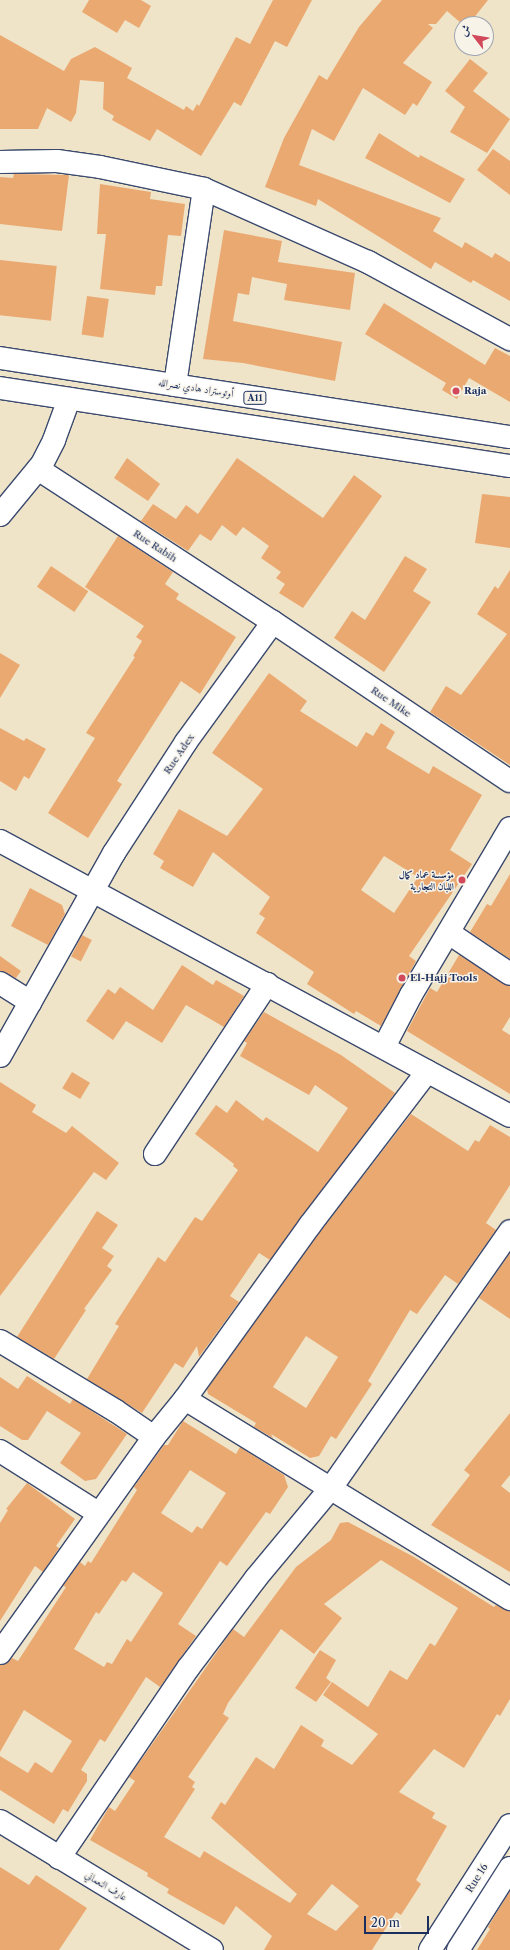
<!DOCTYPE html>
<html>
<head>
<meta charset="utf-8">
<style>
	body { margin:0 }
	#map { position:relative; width:510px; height:1950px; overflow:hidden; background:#efe4c8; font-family:"Libre Caslon Text",Amiri,serif }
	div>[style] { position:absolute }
	.building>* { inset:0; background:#eba972; transform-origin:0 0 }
	.roads { filter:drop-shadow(1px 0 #3b4a6e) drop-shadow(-1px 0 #3b4a6e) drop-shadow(0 1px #3b4a6e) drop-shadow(0 -1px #3b4a6e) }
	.minor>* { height:22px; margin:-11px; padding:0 11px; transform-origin:11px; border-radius:11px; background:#fff }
	.major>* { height:22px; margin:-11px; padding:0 11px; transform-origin:11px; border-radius:11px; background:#fff }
	.highway>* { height:22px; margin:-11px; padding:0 11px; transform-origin:11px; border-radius:11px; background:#fff }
	.dots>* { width:11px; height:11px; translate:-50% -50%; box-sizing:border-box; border:2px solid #f7f3e8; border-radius:50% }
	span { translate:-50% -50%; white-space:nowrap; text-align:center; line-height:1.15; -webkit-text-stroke:3px #f7f3e8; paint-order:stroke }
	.shield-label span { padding:1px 3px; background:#f7f3e8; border:1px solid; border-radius:3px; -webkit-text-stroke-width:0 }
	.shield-label { font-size:9px; color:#1b2f5e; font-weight:700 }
	.street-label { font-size:10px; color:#1b2f5e }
	.poi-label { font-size:10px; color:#1b2f5e; font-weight:700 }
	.left { translate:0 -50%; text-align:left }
	.right { translate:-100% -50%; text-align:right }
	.north { position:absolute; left:454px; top:16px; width:40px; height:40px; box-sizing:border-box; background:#f7f3e8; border:1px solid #9fa5b1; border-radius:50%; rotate:301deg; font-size:11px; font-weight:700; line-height:16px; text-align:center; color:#1b2f5e }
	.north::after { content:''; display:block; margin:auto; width:14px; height:18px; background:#d1495b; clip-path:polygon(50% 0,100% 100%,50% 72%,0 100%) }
	.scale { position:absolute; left:364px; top:1916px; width:65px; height:18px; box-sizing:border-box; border:2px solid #1b2f5e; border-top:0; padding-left:5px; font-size:12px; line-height:14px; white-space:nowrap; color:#1b2f5e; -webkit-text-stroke:3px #f7f3e8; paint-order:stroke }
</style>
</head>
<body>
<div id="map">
	<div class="building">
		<div style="clip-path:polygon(89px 0,141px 0,151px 6px,139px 28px,125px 20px,117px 33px,82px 12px)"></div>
		<div style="clip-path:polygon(273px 0,312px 0,287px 47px,275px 41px,241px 106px,234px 102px,201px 156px,157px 129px,150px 141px,112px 120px,114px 116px,103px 109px,104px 82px,80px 80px,76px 113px,71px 122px,47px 108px,38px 129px,0 129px,0 35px,64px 71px,71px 59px,95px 47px,132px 68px,127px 78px,184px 110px,186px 106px,193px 111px,197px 104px,199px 106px,236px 37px,250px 44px)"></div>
		<div style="clip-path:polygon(382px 0,488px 0,469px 24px,462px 24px,447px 11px,436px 24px,428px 24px,433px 28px,403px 63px,432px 82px,417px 106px,413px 103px,405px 115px,363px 88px,334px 141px,312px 129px,299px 165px,441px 218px,433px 231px,462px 248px,465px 242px,492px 258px,495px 253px,510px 262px,510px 301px,473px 280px,471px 283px,435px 262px,431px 269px,318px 199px,316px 206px,265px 187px,284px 138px,319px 75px,327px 80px,359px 27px)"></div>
		<div style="clip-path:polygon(470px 59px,488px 73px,473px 91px,510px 119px,487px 153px,450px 132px,465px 107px,445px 91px)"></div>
		<div style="clip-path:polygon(379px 133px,419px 158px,420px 155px,465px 179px,450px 203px,365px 158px)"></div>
		<div style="clip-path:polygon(493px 149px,510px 161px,510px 195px,477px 170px)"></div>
		<div style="clip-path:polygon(14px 174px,69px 175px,62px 231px,0 224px,0 177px,13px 178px)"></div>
		<div style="clip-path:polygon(100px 184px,151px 192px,150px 199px,185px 204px,181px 236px,168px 235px,162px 286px,156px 286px,155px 295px,100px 289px,106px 234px,97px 234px)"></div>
		<div style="clip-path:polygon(224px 230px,282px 241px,278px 262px,355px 273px,350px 310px,284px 300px,287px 284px,252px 277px,249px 295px,238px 293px,233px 321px,342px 342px,335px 381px,243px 363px,203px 359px)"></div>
		<div style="left:0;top:260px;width:57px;height:55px;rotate:6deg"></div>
		<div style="left:87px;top:296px;width:22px;height:39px;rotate:8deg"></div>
		<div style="clip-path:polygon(384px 303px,485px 365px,495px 348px,510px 356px,510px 402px,469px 378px,457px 399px,442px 390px,446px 383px,365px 334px)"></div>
		<div style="clip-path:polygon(127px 458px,160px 484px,148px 501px,114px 478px)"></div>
		<div style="clip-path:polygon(237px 458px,323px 518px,354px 475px,382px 496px,303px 608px,279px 593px,285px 584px,276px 578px,281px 572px,261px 558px,269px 546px,243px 527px,236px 536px,222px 525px,211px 541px,200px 534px,188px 551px,141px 521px,153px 504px,176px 519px,186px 505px,198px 514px)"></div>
		<div style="clip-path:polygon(482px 494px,510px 497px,510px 548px,475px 543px)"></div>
		<div style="clip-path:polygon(118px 536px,173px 572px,165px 584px,179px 594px,176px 599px,236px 637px,200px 694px,181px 681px,117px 781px,122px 784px,88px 838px,48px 813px,95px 738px,86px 733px,135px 657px,133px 656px,142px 641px,136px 637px,144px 626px,85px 587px)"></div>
		<div style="clip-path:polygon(405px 556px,427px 569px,413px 591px,431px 602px,384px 672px,334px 638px,352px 611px,365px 620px)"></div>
		<div style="left:51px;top:566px;width:45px;height:25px;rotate:34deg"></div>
		<div style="clip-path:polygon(510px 570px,510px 765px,430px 712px,446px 686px,461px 695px,507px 634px,477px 614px,495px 586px,498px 589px)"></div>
		<div style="clip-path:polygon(0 653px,20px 665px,0 698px)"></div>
		<div style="clip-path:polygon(evenodd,269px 673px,307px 701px,300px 711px,357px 747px,366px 732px,373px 736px,381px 723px,395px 732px,386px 748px,429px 774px,433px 766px,482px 795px,450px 850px,472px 864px,409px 956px,416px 961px,381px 1026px,356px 1011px,354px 1014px,307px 984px,314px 972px,256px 933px,265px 918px,259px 914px,270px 897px,213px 852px,193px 887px,160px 868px,164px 861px,153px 854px,179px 809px,227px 836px,263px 789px,212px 753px,269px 673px,384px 856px,418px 877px,394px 913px,361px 890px,384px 856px)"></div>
		<div style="clip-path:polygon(0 728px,24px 741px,26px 738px,46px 749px,29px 779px,24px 776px,16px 791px,0 781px)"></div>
		<div style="clip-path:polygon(510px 874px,510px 959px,470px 932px,487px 904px,491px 906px)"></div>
		<div style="clip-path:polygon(30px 888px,62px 905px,65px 914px,48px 945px,11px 926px)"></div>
		<div style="left:82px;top:935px;width:11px;height:24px;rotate:27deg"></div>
		<div style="clip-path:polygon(459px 955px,510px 986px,510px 1017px,502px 1030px,510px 1035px,510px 1094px,407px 1031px,430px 988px,437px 992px)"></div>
		<div style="clip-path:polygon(0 956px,21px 971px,16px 978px,0 971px)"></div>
		<div style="clip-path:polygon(182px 965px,213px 985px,216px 980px,244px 996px,224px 1027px,186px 1005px,162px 1043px,126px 1021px,113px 1040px,86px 1021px,108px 989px,115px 994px,120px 987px,153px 1010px)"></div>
		<div style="clip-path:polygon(264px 1012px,341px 1055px,395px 1093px,270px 1260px,259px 1253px,230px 1296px,239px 1302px,199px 1357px,197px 1346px,183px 1368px,175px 1363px,142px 1413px,87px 1379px,119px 1326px,115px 1324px,158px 1257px,165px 1262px,195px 1217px,202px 1221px,238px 1170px,233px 1166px,234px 1164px,195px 1134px,216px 1105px,227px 1113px,236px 1100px,263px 1121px,266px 1117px,318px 1152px,348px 1108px,315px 1085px,309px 1095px,240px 1056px,247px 1043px,244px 1041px)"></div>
		<div style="left:72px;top:1072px;width:21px;height:19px;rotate:31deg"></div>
		<div style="clip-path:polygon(0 1082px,36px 1105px,32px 1112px,66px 1133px,72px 1126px,119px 1163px,106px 1180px,94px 1172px,0 1296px)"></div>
		<div style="clip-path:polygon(evenodd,411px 1114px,468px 1151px,475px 1140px,479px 1142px,490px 1125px,510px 1137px,510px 1185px,486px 1223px,496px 1230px,458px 1284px,445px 1275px,417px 1314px,410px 1310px,368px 1381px,372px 1384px,336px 1439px,331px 1436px,319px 1456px,310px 1458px,271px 1434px,273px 1438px,254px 1427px,256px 1423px,208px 1394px,207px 1389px,320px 1232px,411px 1114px,306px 1336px,338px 1357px,306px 1408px,273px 1387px,306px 1336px)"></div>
		<div style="clip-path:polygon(97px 1211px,118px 1225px,102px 1248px,114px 1256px,107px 1266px,112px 1270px,84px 1309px,86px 1310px,54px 1359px,17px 1337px)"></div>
		<div style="clip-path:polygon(510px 1253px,510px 1319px,479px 1298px)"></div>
		<div style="clip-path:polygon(27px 1376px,70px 1404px,73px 1399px,127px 1434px,96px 1479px,85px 1481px,60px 1463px,81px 1433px,47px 1411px,28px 1440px,22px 1440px,0 1426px,0 1377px,18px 1389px)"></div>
		<div style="clip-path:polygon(510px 1413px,510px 1475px,501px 1486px,510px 1493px,510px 1572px,431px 1525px,470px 1475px,464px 1470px)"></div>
		<div style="clip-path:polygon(evenodd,183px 1421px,236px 1454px,240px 1447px,284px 1475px,288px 1487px,270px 1514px,266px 1512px,227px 1566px,220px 1561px,178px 1624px,196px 1636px,160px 1687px,146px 1677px,105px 1742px,100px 1739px,81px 1770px,87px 1774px,87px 1781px,68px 1812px,63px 1809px,54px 1824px,0 1790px,0 1756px,28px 1773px,35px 1762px,52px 1773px,72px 1741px,24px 1710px,0 1752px,0 1665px,6px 1664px,12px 1658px,18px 1661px,66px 1587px,63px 1586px,80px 1562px,85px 1566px,88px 1561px,91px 1563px,137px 1490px,134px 1487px,164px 1445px,168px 1445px,183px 1421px,190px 1470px,226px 1493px,202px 1529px,197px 1526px,192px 1533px,161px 1513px,190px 1470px,183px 1421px,133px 1572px,163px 1593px,131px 1642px,127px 1639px,112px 1664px,107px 1662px,104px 1667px,74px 1649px,96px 1612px,99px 1614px,122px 1580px,126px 1582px,133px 1572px)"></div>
		<div style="clip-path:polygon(27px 1483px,75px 1519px,56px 1546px,59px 1548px,43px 1572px,35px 1566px,0 1621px,0 1523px,8px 1510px,6px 1509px)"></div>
		<div style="clip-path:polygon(evenodd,348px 1522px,414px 1557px,494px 1607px,496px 1605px,510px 1611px,510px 1699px,500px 1716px,497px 1714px,464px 1768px,434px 1749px,399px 1792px,435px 1813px,432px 1818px,447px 1826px,416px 1880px,421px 1884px,401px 1915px,396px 1912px,372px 1950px,264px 1950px,272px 1936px,236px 1906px,224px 1925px,167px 1893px,169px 1889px,147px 1876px,148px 1873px,90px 1840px,109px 1807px,115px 1811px,135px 1781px,129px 1777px,233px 1629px,244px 1637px,296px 1567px,331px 1540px,340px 1523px,348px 1522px,381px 1560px,458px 1608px,435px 1646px,430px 1643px,407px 1680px,390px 1670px,368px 1707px,332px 1682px,323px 1695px,378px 1734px,352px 1765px,321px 1746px,324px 1740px,301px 1725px,274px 1769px,256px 1757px,225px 1805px,221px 1802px,211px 1818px,297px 1894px,290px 1903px,204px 1851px,200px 1858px,164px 1837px,195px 1789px,192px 1787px,195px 1782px,188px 1777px,229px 1718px,223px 1714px,228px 1703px,281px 1629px,314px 1654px,342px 1618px,324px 1604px,381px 1560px,348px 1522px,332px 1884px,359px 1906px,336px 1931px,307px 1914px,332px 1884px)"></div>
		<div style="clip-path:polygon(320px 1650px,336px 1660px,326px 1678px,331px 1682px,316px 1702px,295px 1688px)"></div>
		<div style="clip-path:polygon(0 1867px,29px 1885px,36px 1875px,87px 1908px,59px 1950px,0 1950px)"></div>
		<div style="clip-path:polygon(510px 1891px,510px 1950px,477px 1950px,490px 1929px,488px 1927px)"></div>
	</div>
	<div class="roads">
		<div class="minor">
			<div style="left:0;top:162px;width:57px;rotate:-1deg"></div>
			<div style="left:57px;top:161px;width:43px;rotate:7.9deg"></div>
			<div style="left:100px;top:167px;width:106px;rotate:11.9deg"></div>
			<div style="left:204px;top:189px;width:180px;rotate:24deg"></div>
			<div style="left:368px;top:262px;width:162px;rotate:28.5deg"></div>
			<div style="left:175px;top:385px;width:198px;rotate:-81.6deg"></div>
			<div style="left:38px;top:469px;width:280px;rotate:33.1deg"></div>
			<div style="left:273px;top:622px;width:285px;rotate:33.9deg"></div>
			<div style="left:0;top:515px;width:66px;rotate:-50.5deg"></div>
			<div style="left:42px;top:464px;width:27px;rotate:-63deg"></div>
			<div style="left:54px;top:440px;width:44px;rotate:-69.9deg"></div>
			<div style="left:0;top:841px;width:579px;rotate:28.33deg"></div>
			<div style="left:449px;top:933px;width:73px;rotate:33.9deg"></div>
			<div style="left:0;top:983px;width:36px;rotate:32deg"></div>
			<div style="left:384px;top:1047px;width:59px;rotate:-62.6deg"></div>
			<div style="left:411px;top:995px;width:194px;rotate:-59.3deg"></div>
			<div style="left:0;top:1056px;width:233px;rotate:-60.7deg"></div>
			<div style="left:114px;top:853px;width:132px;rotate:-57deg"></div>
			<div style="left:186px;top:742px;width:148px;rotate:-54.1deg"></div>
			<div style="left:155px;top:1154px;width:204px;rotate:-56.6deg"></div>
			<div style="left:0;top:1341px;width:135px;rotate:31.1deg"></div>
			<div style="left:116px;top:1411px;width:46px;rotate:34.4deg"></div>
			<div style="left:185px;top:1399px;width:382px;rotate:31.6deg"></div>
			<div style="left:0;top:1451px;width:116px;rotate:32.3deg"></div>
			<div style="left:0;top:1653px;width:265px;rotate:-54.5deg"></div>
			<div style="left:154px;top:1437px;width:49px;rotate:-50.8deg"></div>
			<div style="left:185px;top:1399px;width:214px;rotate:-54.3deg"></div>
			<div style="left:310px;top:1225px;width:193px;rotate:-52.6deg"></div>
			<div style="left:0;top:1821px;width:248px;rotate:31.3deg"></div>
			<div style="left:59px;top:1858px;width:231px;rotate:-55.8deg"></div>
			<div style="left:189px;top:1667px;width:111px;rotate:-53deg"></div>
			<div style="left:256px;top:1578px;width:117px;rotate:-50.2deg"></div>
			<div style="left:331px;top:1488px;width:313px;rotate:-55.1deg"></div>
		</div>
		<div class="major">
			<div style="left:430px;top:1950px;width:148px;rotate:-57.4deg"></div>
			<div style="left:458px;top:1950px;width:97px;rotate:-57.6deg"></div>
		</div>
		<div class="highway">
			<div style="left:0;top:358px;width:516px;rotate:8.81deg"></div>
			<div style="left:0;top:388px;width:516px;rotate:8.7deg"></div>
		</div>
	</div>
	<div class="dots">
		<div style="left:456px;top:391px;background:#d1495b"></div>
		<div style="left:462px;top:880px;background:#d1495b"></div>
		<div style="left:402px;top:978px;background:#d1495b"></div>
	</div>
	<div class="shield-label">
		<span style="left:255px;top:398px">A11</span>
	</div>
	<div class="street-label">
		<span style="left:196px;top:388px;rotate:9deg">أوتوستراد هادي نصرالله</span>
		<span style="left:155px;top:546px;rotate:33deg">Rue Rabih</span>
		<span style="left:391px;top:702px;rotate:34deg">Rue Mike</span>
		<span style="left:179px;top:754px;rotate:-56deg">Rue Adex</span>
		<span style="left:477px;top:1878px;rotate:-58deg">Rue 16</span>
		<span style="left:106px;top:1886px;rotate:31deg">عارف النعماني</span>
	</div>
	<div class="poi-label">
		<span class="left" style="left:464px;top:391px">Raja</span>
		<span class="right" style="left:454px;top:880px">مؤسسة عماد كمال<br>اللبان التجارية</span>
		<span class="left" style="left:410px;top:978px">El-Hajj Tools</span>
	</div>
	<div class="north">ش</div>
	<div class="scale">20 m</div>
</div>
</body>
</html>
